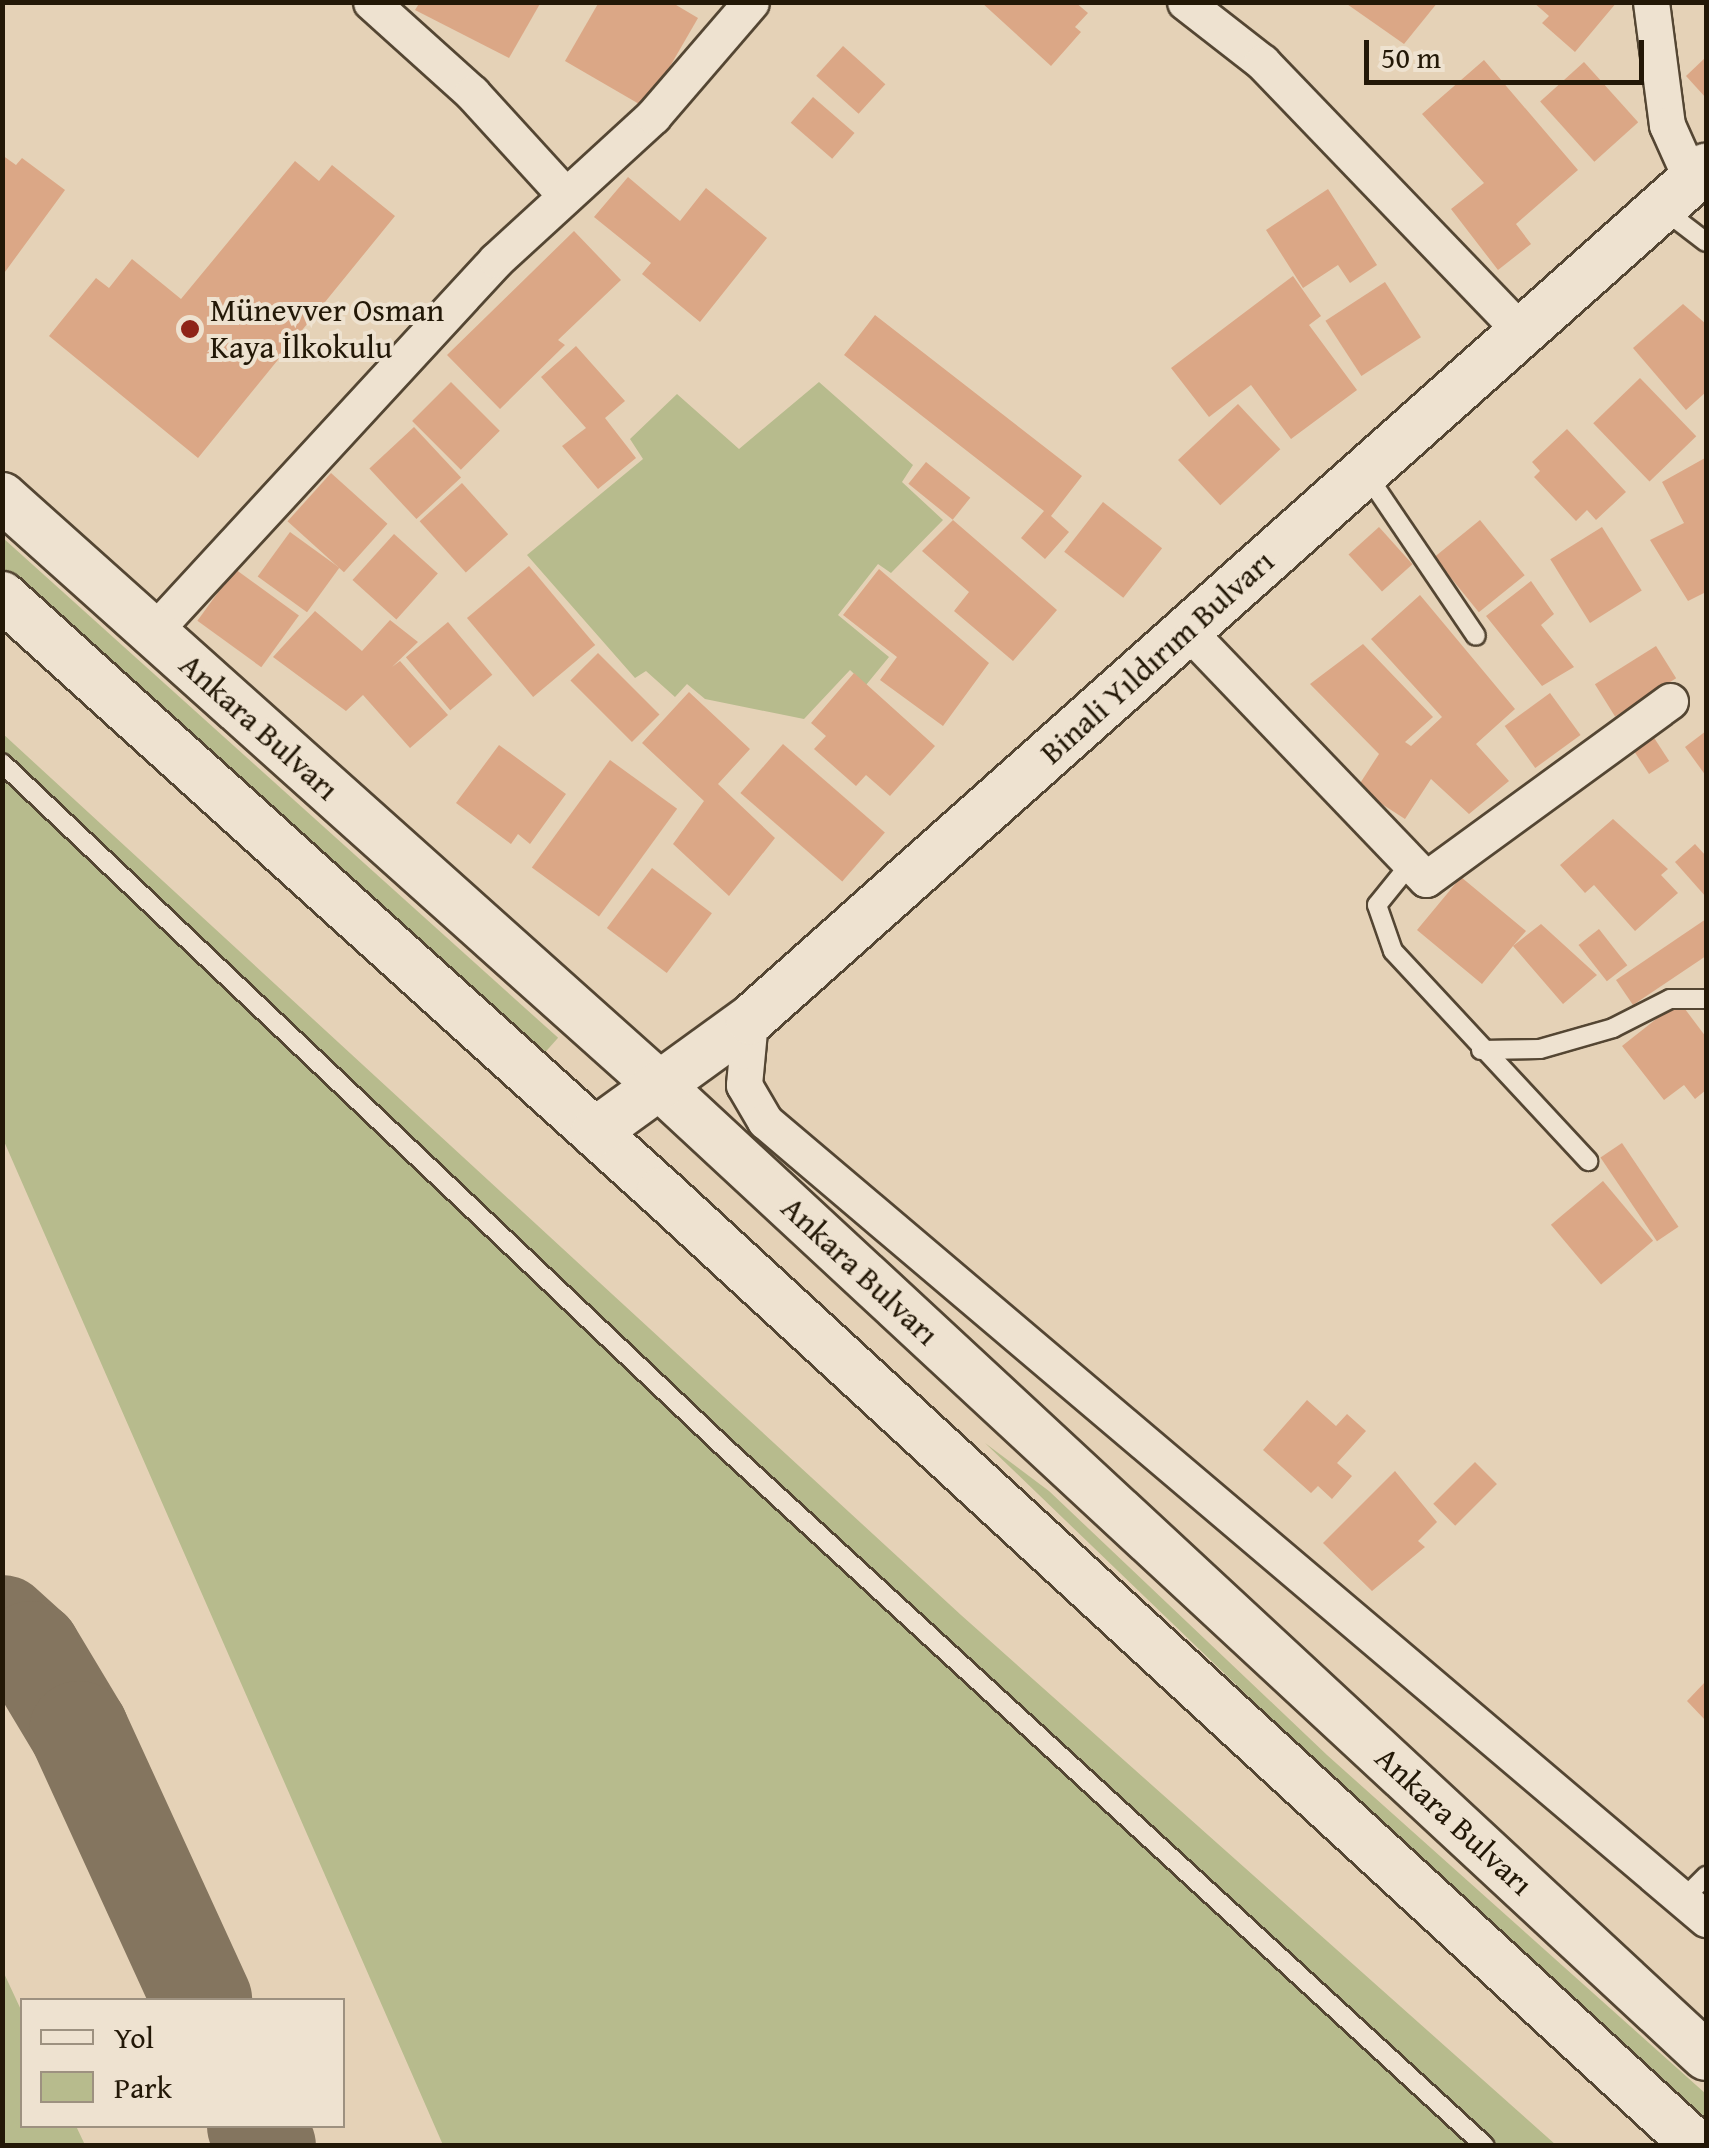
<!DOCTYPE html>
<html>
<head>
<meta charset="utf-8">
<style>
	body { margin:0 }
	#map { position:relative; width:1709px; height:2148px; overflow:hidden; background:#e5d2b7; font-family:"Gentium Book Plus",serif }
	div>[style] { position:absolute }
	.green>* { inset:0; background:#b7bb8d; transform-origin:0 0 }
	.taxiway>* { height:100px; margin:-50px; padding:0 50px; transform-origin:50px; border-radius:50px; background:#84755f }
	.building>* { inset:0; background:#dba786; transform-origin:0 0 }
	.roads { filter:drop-shadow(2px 0 #544633) drop-shadow(-2px 0 #544633) drop-shadow(0 2px #544633) drop-shadow(0 -2px #544633) }
	.lane>* { height:18px; margin:-9px; padding:0 9px; transform-origin:9px; border-radius:9px; background:#eee2d0 }
	.street>* { height:35px; margin:-17.5px; padding:0 17.5px; transform-origin:17.5px; border-radius:17.5px; background:#eee2d0 }
	.secondary>* { height:48px; margin:-24px; padding:0 24px; transform-origin:24px; border-radius:24px; background:#eee2d0 }
	.dots>* { width:28px; height:28px; translate:-50% -50%; box-sizing:border-box; border:5px solid #eee2d0; border-radius:50% }
	span { translate:-50% -50%; white-space:nowrap; text-align:center; line-height:1.15; -webkit-text-stroke:8px #eee2d0; paint-order:stroke }
	.poi-label { font-size:32px; color:#231807 }
	.left { translate:0 -50%; text-align:left }
	.street-label { font-size:32px; color:#231807 }
	.frame { position:absolute; inset:0; border:5px solid #231807; pointer-events:none }
	.legend { position:absolute; left:20px; top:1998px; width:325px; height:130px; box-sizing:border-box; background:#eee2d0; border:2px solid #9d9180; margin:0; padding:12px 18px; list-style:none; font-size:30px; color:#231807 }
	.legend li { display:flex; align-items:center; gap:20px; height:50px }
	.legend b { width:50px; border:2px solid #9d9180 }
	.scale { position:absolute; left:1364px; top:40px; width:280px; height:45px; box-sizing:border-box; border:5px solid #231807; border-top:0; padding-left:12px; font-size:30px; line-height:35px; white-space:nowrap; color:#231807; -webkit-text-stroke:8px #eee2d0; paint-order:stroke }
</style>
</head>
<body>
<div id="map">
	<div class="green">
		<div style="clip-path:polygon(819px 382px,913px 465px,902px 482px,943px 520px,891px 573px,878px 564px,838px 615px,889px 657px,866px 685px,850px 670px,804px 719px,705px 699px,687px 684px,675px 697px,646px 671px,635px 678px,527px 555px,643px 459px,630px 439px,677px 394px,739px 449px)"></div>
		<div style="left:3px;top:538px;width:747px;height:22px;rotate:42deg"></div>
		<div style="clip-path:polygon(2px 733px,961px 1615px,1556px 2145px,443px 2145px,3px 1139px)"></div>
		<div style="clip-path:polygon(985px 1443px,1049px 1491px,1327px 1755px,1706px 2094px,1706px 2118px,1332px 1777px)"></div>
		<div style="clip-path:polygon(2px 1969px,22px 2012px,22px 2126px,76px 2126px,85px 2145px,3px 2145px)"></div>
	</div>
	<div class="taxiway">
		<div style="left:2px;top:1625px;width:39px;rotate:42deg"></div>
		<div style="left:31px;top:1651px;width:93px;rotate:59deg"></div>
		<div style="left:79px;top:1731px;width:296px;rotate:65.4deg"></div>
		<div style="left:257px;top:2126px;width:22px;rotate:66deg"></div>
	</div>
	<div class="building">
		<div style="clip-path:polygon(420px 2px,541px 2px,509px 58px,415px 10px)"></div>
		<div style="clip-path:polygon(599px 2px,671px 2px,698px 18px,646px 108px,565px 61px)"></div>
		<div style="clip-path:polygon(981px 2px,1075px 2px,1088px 13px,1075px 27px,1081px 32px,1051px 66px)"></div>
		<div style="clip-path:polygon(1344px 2px,1438px 2px,1404px 44px)"></div>
		<div style="clip-path:polygon(1533px 2px,1617px 2px,1575px 52px,1542px 23px,1549px 16px)"></div>
		<div style="left:843px;top:46px;width:57px;height:40px;rotate:42deg"></div>
		<div style="clip-path:polygon(1706px 57px,1706px 98px,1686px 76px)"></div>
		<div style="clip-path:polygon(1484px 60px,1578px 170px,1516px 224px,1531px 244px,1498px 270px,1451px 209px,1484px 183px,1422px 114px)"></div>
		<div style="left:1584px;top:62px;width:81px;height:59px;rotate:48deg"></div>
		<div style="left:813px;top:97px;width:55px;height:34px;rotate:41deg"></div>
		<div style="clip-path:polygon(2px 155px,16px 165px,22px 158px,65px 190px,2px 276px)"></div>
		<div style="clip-path:polygon(295px 161px,319px 181px,332px 165px,395px 216px,198px 458px,49px 336px,96px 278px,109px 288px,132px 259px,181px 299px)"></div>
		<div style="clip-path:polygon(628px 177px,680px 221px,706px 188px,767px 238px,700px 322px,642px 274px,651px 263px,594px 217px)"></div>
		<div style="clip-path:polygon(1328px 189px,1377px 265px,1350px 283px,1338px 265px,1303px 288px,1266px 230px)"></div>
		<div style="clip-path:polygon(574px 231px,621px 280px,558px 340px,565px 345px,500px 409px,447px 355px)"></div>
		<div style="clip-path:polygon(1293px 276px,1321px 316px,1309px 325px,1357px 390px,1291px 439px,1251px 385px,1209px 417px,1171px 368px)"></div>
		<div style="left:1385px;top:282px;width:66px;height:71px;rotate:57deg"></div>
		<div style="clip-path:polygon(1683px 304px,1706px 324px,1706px 392px,1686px 410px,1633px 348px)"></div>
		<div style="clip-path:polygon(875px 315px,1082px 476px,1051px 516px,1069px 532px,1045px 559px,1021px 538px,1044px 511px,844px 355px)"></div>
		<div style="clip-path:polygon(576px 346px,625px 401px,605px 418px,636px 458px,598px 489px,562px 446px,586px 428px,541px 377px)"></div>
		<div style="left:1640px;top:378px;width:81px;height:65px;rotate:46deg"></div>
		<div style="left:451px;top:382px;width:69px;height:55px;rotate:45deg"></div>
		<div style="left:1238px;top:404px;width:62px;height:82px;rotate:47deg"></div>
		<div style="left:414px;top:427px;width:69px;height:61px;rotate:47deg"></div>
		<div style="clip-path:polygon(1567px 429px,1626px 492px,1596px 520px,1587px 510px,1576px 521px,1534px 477px,1540px 471px,1532px 462px)"></div>
		<div style="clip-path:polygon(1705px 458px,1706px 592px,1688px 601px,1650px 540px,1684px 523px,1662px 482px)"></div>
		<div style="left:926px;top:462px;width:57px;height:28px;rotate:39deg"></div>
		<div style="left:331px;top:473px;width:76px;height:65px;rotate:42deg"></div>
		<div style="left:462px;top:483px;width:69px;height:57px;rotate:48deg"></div>
		<div style="left:1103px;top:502px;width:75px;height:63px;rotate:38deg"></div>
		<div style="clip-path:polygon(953px 520px,1057px 610px,1013px 661px,954px 611px,969px 592px,922px 551px)"></div>
		<div style="left:1480px;top:520px;width:71px;height:59px;rotate:51deg"></div>
		<div style="left:1379px;top:527px;width:50px;height:41px;rotate:48deg"></div>
		<div style="left:1602px;top:527px;width:75px;height:61px;rotate:58deg"></div>
		<div style="left:290px;top:532px;width:61px;height:55px;rotate:36deg"></div>
		<div style="left:394px;top:534px;width:59px;height:62px;rotate:42deg"></div>
		<div style="left:529px;top:566px;width:103px;height:81px;rotate:50deg"></div>
		<div style="left:235px;top:569px;width:79px;height:64px;rotate:36deg"></div>
		<div style="clip-path:polygon(879px 569px,989px 663px,943px 726px,880px 680px,897px 657px,843px 615px)"></div>
		<div style="clip-path:polygon(1531px 581px,1554px 614px,1541px 625px,1574px 667px,1542px 686px,1486px 616px)"></div>
		<div style="clip-path:polygon(1420px 595px,1515px 709px,1476px 744px,1509px 781px,1469px 814px,1431px 779px,1405px 819px,1357px 788px,1379px 754px,1310px 684px,1363px 644px,1433px 717px,1405px 742px,1411px 746px,1442px 717px,1371px 639px)"></div>
		<div style="clip-path:polygon(315px 611px,362px 651px,390px 620px,418px 642px,392px 667px,400px 661px,448px 715px,410px 748px,363px 695px,346px 711px,273px 657px)"></div>
		<div style="left:448px;top:622px;width:69px;height:55px;rotate:50deg"></div>
		<div style="left:1656px;top:646px;width:38px;height:72px;rotate:58deg"></div>
		<div style="left:598px;top:653px;width:87px;height:39px;rotate:45deg"></div>
		<div style="clip-path:polygon(854px 673px,935px 746px,890px 796px,866px 775px,856px 786px,814px 749px,826px 736px,811px 723px)"></div>
		<div style="clip-path:polygon(689px 692px,750px 749px,718px 784px,775px 838px,729px 896px,673px 844px,704px 801px,642px 743px)"></div>
		<div style="left:1550px;top:693px;width:52px;height:56px;rotate:54deg"></div>
		<div style="left:1649px;top:730px;width:37px;height:24px;rotate:57deg"></div>
		<div style="clip-path:polygon(1706px 731px,1706px 776px,1685px 747px)"></div>
		<div style="left:783px;top:744px;width:135px;height:65px;rotate:41deg"></div>
		<div style="clip-path:polygon(499px 745px,566px 794px,530px 844px,518px 834px,511px 844px,456px 803px)"></div>
		<div style="left:610px;top:760px;width:83px;height:133px;rotate:36deg"></div>
		<div style="clip-path:polygon(1613px 819px,1668px 869px,1661px 875px,1678px 893px,1635px 931px,1594px 885px,1585px 893px,1560px 865px)"></div>
		<div style="clip-path:polygon(1695px 844px,1706px 856px,1706px 897px,1675px 862px)"></div>
		<div style="left:652px;top:868px;width:75px;height:75px;rotate:37deg"></div>
		<div style="clip-path:polygon(1461px 877px,1526px 931px,1513px 946px,1541px 924px,1597px 975px,1563px 1004px,1513px 946px,1482px 984px,1417px 930px)"></div>
		<div style="clip-path:polygon(1706px 919px,1706px 956px,1633px 1005px,1616px 980px)"></div>
		<div style="left:1599px;top:929px;width:46px;height:26px;rotate:52deg"></div>
		<div style="clip-path:polygon(1679px 1001px,1706px 1037px,1706px 1090px,1695px 1099px,1684px 1085px,1664px 1100px,1622px 1046px)"></div>
		<div style="left:1622px;top:1143px;width:101px;height:26px;rotate:56deg"></div>
		<div style="left:1603px;top:1181px;width:78px;height:68px;rotate:50deg"></div>
		<div style="clip-path:polygon(1307px 1400px,1336px 1426px,1347px 1414px,1366px 1431px,1337px 1463px,1352px 1476px,1332px 1499px,1318px 1486px,1311px 1493px,1263px 1450px)"></div>
		<div style="left:1475px;top:1462px;width:31px;height:59px;rotate:45deg"></div>
		<div style="clip-path:polygon(1395px 1471px,1437px 1522px,1418px 1541px,1425px 1547px,1372px 1591px,1323px 1543px)"></div>
		<div style="clip-path:polygon(1706px 1681px,1706px 1721px,1687px 1701px)"></div>
	</div>
	<div class="roads">
		<div class="lane">
			<div style="left:1663px;top:209px;width:54px;rotate:37.5deg"></div>
			<div style="left:1367px;top:475px;width:194px;rotate:55.9deg"></div>
			<div style="left:2px;top:763px;width:997px;rotate:43.46deg"></div>
			<div style="left:726px;top:1449px;width:1030px;rotate:42.56deg"></div>
			<div style="left:1411px;top:863px;width:54px;rotate:129deg"></div>
			<div style="left:1377px;top:905px;width:49px;rotate:70.8deg"></div>
			<div style="left:1393px;top:951px;width:287px;rotate:47.1deg"></div>
			<div style="left:1481px;top:1050px;width:59px;rotate:-1deg"></div>
			<div style="left:1540px;top:1049px;width:76px;rotate:-16deg"></div>
			<div style="left:1613px;top:1028px;width:64px;rotate:-27deg"></div>
			<div style="left:1670px;top:999px;width:36px"></div>
			<div style="left:1683px;top:1899px;width:33px;rotate:-45deg"></div>
		</div>
		<div class="street">
			<div style="left:371px;top:2px;width:136px;rotate:42deg"></div>
			<div style="left:472px;top:93px;width:138px;rotate:47.6deg"></div>
			<div style="left:1185px;top:2px;width:98px;rotate:37.9deg"></div>
			<div style="left:1262px;top:62px;width:375px;rotate:46.1deg"></div>
			<div style="left:1651px;top:2px;width:124px;rotate:82.6deg"></div>
			<div style="left:1667px;top:125px;width:61px;rotate:65.9deg"></div>
			<div style="left:1187px;top:630px;width:345px;rotate:46.2deg"></div>
			<div style="left:1426px;top:879px;width:302px;rotate:-36.1deg"></div>
			<div style="left:153px;top:632px;width:506px;rotate:-47.32deg"></div>
			<div style="left:496px;top:260px;width:213px;rotate:-42.5deg"></div>
			<div style="left:653px;top:116px;width:150px;rotate:-49.3deg"></div>
			<div style="left:750px;top:1020px;width:65px;rotate:95.3deg"></div>
			<div style="left:744px;top:1085px;width:42px;rotate:59.7deg"></div>
			<div style="left:765px;top:1121px;width:1234px;rotate:40.3deg"></div>
		</div>
		<div class="secondary">
			<div style="left:2px;top:497px;width:882px;rotate:41.83deg"></div>
			<div style="left:659px;top:1085px;width:1428px;rotate:42.84deg"></div>
			<div style="left:2px;top:596px;width:889px;rotate:42.13deg"></div>
			<div style="left:661px;top:1192px;width:1408px;rotate:42.64deg"></div>
			<div style="left:595px;top:1132px;width:191px;rotate:-35.9deg"></div>
			<div style="left:750px;top:1020px;width:1281px;rotate:-41.71deg"></div>
		</div>
	</div>
	<div class="dots">
		<div style="left:190px;top:329px;background:#8f2418"></div>
	</div>
	<div class="poi-label">
		<span class="left" style="left:210px;top:329px">Münevver Osman<br>Kaya İlkokulu</span>
	</div>
	<div class="street-label">
		<span style="left:1157px;top:657px;rotate:-42deg">Binali Yıldırım Bulvarı</span>
		<span style="left:259px;top:727px;rotate:42deg">Ankara Bulvarı</span>
		<span style="left:860px;top:1271px;rotate:43deg">Ankara Bulvarı</span>
		<span style="left:1454px;top:1821px;rotate:43deg">Ankara Bulvarı</span>
	</div>
	<div class="frame"></div>
	<ul class="legend">
	<li><b style="height:12px;background:#eee2d0"></b>Yol</li>
	<li><b style="height:28px;background:#b7bb8d"></b>Park</li>
	</ul>
	<div class="scale">50 m</div>
</div>
</body>
</html>
